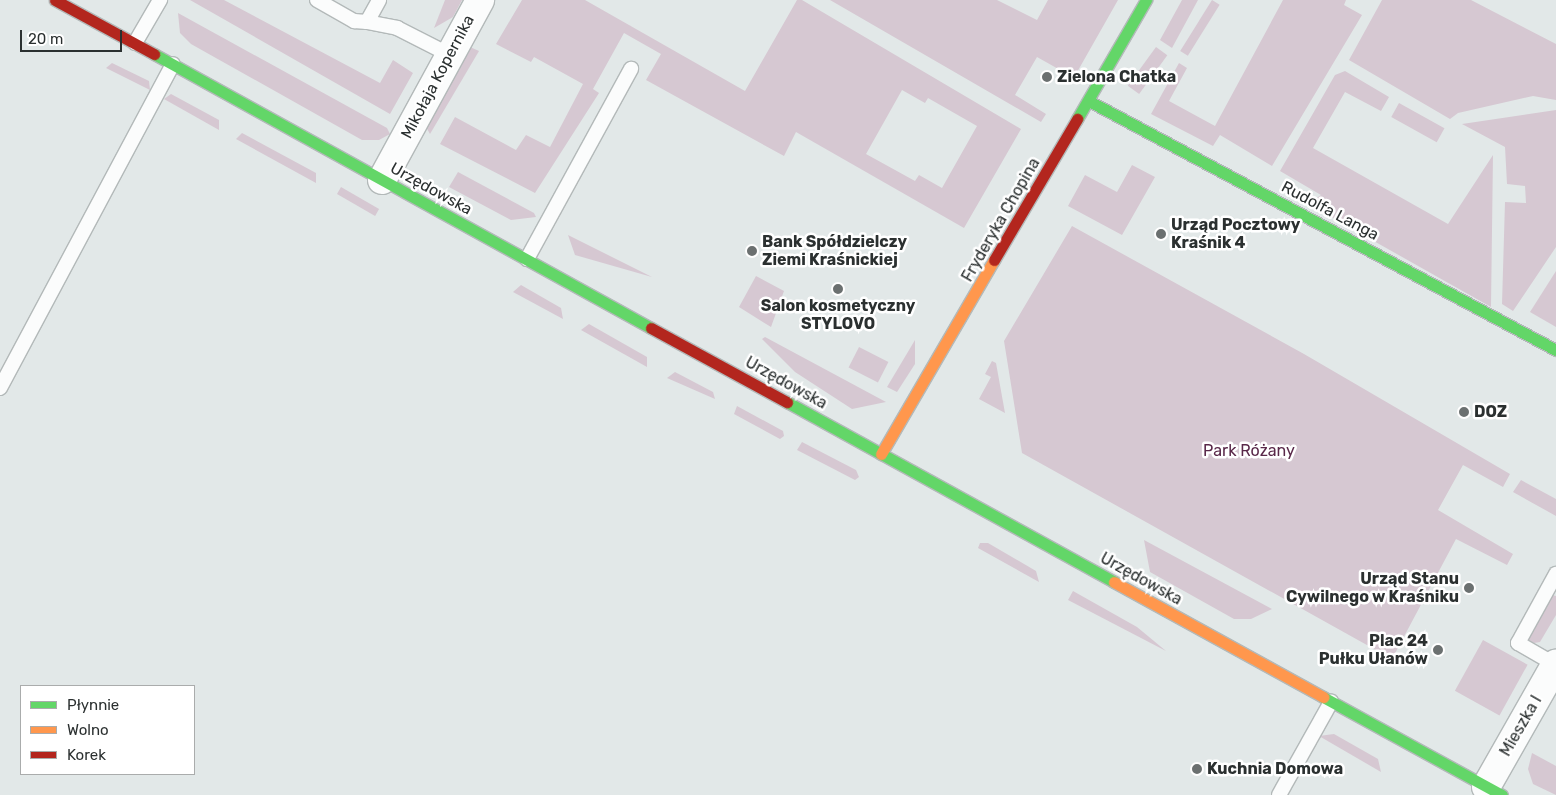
<!DOCTYPE html>
<html>
<head>
<meta charset="utf-8">
<style>
	body { margin:0 }
	#map { position:relative; width:1556px; height:795px; overflow:hidden; background:#e2e8e8; font-family:Rubik,sans-serif }
	div>[style] { position:absolute }
	.green>* { inset:0; background:#d6c8d2; transform-origin:0 0 }
	.roads { filter:drop-shadow(1px 0 #b3b9b9) drop-shadow(-1px 0 #b3b9b9) drop-shadow(0 1px #b3b9b9) drop-shadow(0 -1px #b3b9b9) }
	.lane>* { height:14px; margin:-7px; padding:0 7px; transform-origin:7px; border-radius:7px; background:#fbfcfc }
	.street>* { height:28px; margin:-14px; padding:0 14px; transform-origin:14px; border-radius:14px; background:#fbfcfc }
	.fast>* { height:11px; margin:-5.5px; padding:0 5.5px; transform-origin:5.5px; border-radius:5.5px; background:#63d668 }
	.slow>* { height:11px; margin:-5.5px; padding:0 5.5px; transform-origin:5.5px; border-radius:5.5px; background:#ff974d }
	.jam>* { height:11px; margin:-5.5px; padding:0 5.5px; transform-origin:5.5px; border-radius:5.5px; background:#b3261e }
	.dots>* { width:14px; height:14px; translate:-50% -50%; box-sizing:border-box; border:2px solid #fff; border-radius:50% }
	span { translate:-50% -50%; white-space:nowrap; text-align:center; line-height:1.15; -webkit-text-stroke:5px #fff; paint-order:stroke }
	.street-label { font-size:16px; color:#2b3030 }
	.poi-label { font-size:16px; color:#2b3030; font-weight:700 }
	.left { translate:0 -50%; text-align:left }
	.right { translate:-100% -50%; text-align:right }
	.park-label { font-size:16px; color:#592849 }
	.legend { position:absolute; left:20px; top:685px; width:175px; height:90px; box-sizing:border-box; background:#fff; border:1px solid #aaacac; margin:0; padding:6px 9px; list-style:none; font-size:15px; color:#2b3030 }
	.legend li { display:flex; align-items:center; gap:10px; height:25px }
	.legend b { width:25px; border:1px solid #aaacac }
	.scale { position:absolute; left:20px; top:30px; width:102px; height:22px; box-sizing:border-box; border:2px solid #2b3030; border-top:0; padding-left:6px; font-size:15px; line-height:18px; white-space:nowrap; color:#2b3030; -webkit-text-stroke:4px #fff; paint-order:stroke }
</style>
</head>
<body>
<div id="map">
	<div class="green">
		<div style="clip-path:polygon(190px 0,224px 0,380px 83px,393px 60px,413px 73px,390px 114px)"></div>
		<div style="clip-path:polygon(445px 0,462px 0,453px 17px,434px 28px)"></div>
		<div style="clip-path:polygon(evenodd,522px 0,585px 0,745px 91px,797px 0,802px 0,1021px 129px,964px 228px,796px 132px,784px 156px,646px 80px,661px 54px,624px 33px,593px 89px,599px 93px,535px 193px,440px 144px,455px 117px,516px 150px,526px 135px,550px 147px,583px 84px,534px 57px,531px 62px,496px 44px,522px 0,902px 90px,925px 103px,928px 98px,977px 126px,942px 188px,919px 175px,915px 181px,866px 154px,902px 90px)"></div>
		<div style="clip-path:polygon(830px 0,997px 0,1037px 20px,1048px 0,1118px 0,1076px 74px,1069px 75px,1037px 57px,1015px 95px,1046px 114px,1041px 122px)"></div>
		<div style="clip-path:polygon(1182px 0,1198px 0,1172px 48px,1160px 40px)"></div>
		<div style="left:1212px;top:0;width:9px;height:60px;rotate:32deg"></div>
		<div style="clip-path:polygon(1283px 0,1346px 0,1344px 5px,1362px 15px,1272px 166px,1220px 135px,1213px 146px,1151px 114px,1179px 63px,1187px 68px,1169px 101px,1215px 126px)"></div>
		<div style="clip-path:polygon(1382px 0,1471px 0,1556px 44px,1556px 100px,1533px 96px,1458px 113px,1450px 119px,1349px 60px)"></div>
		<div style="clip-path:polygon(178px 13px,387px 128px,390px 134px,379px 140px,362px 140px,191px 44px,180px 33px)"></div>
		<div style="clip-path:polygon(470px 47px,479px 51px,430px 134px,426px 127px)"></div>
		<div style="left:1156px;top:47px;width:14px;height:48px;rotate:36deg"></div>
		<div style="clip-path:polygon(112px 63px,149px 81px,150px 90px,106px 68px)"></div>
		<div style="clip-path:polygon(1345px 71px,1389px 97px,1381px 111px,1345px 92px,1313px 148px,1448px 224px,1493px 155px,1491px 307px,1308px 204px,1321px 195px,1280px 171px,1335px 75px)"></div>
		<div style="clip-path:polygon(171px 94px,219px 120px,219px 130px,164px 99px)"></div>
		<div style="left:1399px;top:103px;width:52px;height:16px;rotate:29deg"></div>
		<div style="clip-path:polygon(1556px 110px,1556px 247px,1513px 311px,1502px 304px,1505px 202px,1526px 203px,1525px 186px,1507px 184px,1505px 147px,1462px 124px)"></div>
		<div style="clip-path:polygon(242px 133px,316px 173px,316px 183px,236px 139px)"></div>
		<div style="clip-path:polygon(1132px 165px,1155px 177px,1122px 235px,1068px 206px,1085px 175px,1117px 192px)"></div>
		<div style="clip-path:polygon(458px 172px,534px 213px,536px 217px,511px 220px,449px 187px)"></div>
		<div style="left:341px;top:187px;width:44px;height:8px;rotate:30deg"></div>
		<div style="clip-path:polygon(1072px 226px,1304px 354px,1510px 474px,1503px 487px,1463px 465px,1438px 510px,1513px 554px,1507px 565px,1456px 539px,1392px 659px,1022px 453px,1004px 341px)"></div>
		<div style="clip-path:polygon(568px 235px,652px 277px,575px 255px)"></div>
		<div style="clip-path:polygon(1556px 271px,1556px 327px,1530px 312px)"></div>
		<div style="clip-path:polygon(756px 276px,784px 291px,771px 327px,739px 307px)"></div>
		<div style="clip-path:polygon(521px 285px,561px 308px,563px 319px,513px 292px)"></div>
		<div style="clip-path:polygon(589px 324px,647px 357px,647px 367px,581px 330px)"></div>
		<div style="clip-path:polygon(765px 337px,886px 402px,852px 409px,795px 372px,762px 339px)"></div>
		<div style="clip-path:polygon(915px 340px,915px 364px,897px 392px,887px 387px)"></div>
		<div style="left:859px;top:347px;width:33px;height:23px;rotate:27deg"></div>
		<div style="clip-path:polygon(992px 361px,996px 363px,1005px 413px,979px 399px,991px 377px,985px 374px)"></div>
		<div style="clip-path:polygon(675px 372px,713px 392px,715px 399px,667px 378px)"></div>
		<div style="clip-path:polygon(737px 406px,783px 431px,784px 436px,780px 439px,734px 414px)"></div>
		<div style="clip-path:polygon(802px 442px,856px 470px,859px 477px,855px 480px,797px 450px)"></div>
		<div style="clip-path:polygon(1521px 480px,1556px 499px,1556px 516px,1513px 492px)"></div>
		<div style="clip-path:polygon(1144px 540px,1272px 609px,1251px 619px,1234px 619px,1150px 572px)"></div>
		<div style="clip-path:polygon(980px 543px,988px 543px,1036px 571px,1039px 582px,978px 548px)"></div>
		<div style="clip-path:polygon(1073px 591px,1137px 627px,1166px 651px,1068px 600px)"></div>
		<div style="clip-path:polygon(1548px 594px,1556px 596px,1556px 615px,1540px 642px,1534px 643px,1527px 639px)"></div>
		<div style="left:1483px;top:640px;width:51px;height:58px;rotate:29deg"></div>
		<div style="clip-path:polygon(1334px 734px,1378px 759px,1381px 772px,1319px 736px)"></div>
		<div style="clip-path:polygon(1532px 753px,1556px 766px,1556px 795px,1533px 784px,1528px 769px)"></div>
	</div>
	<div class="roads">
		<div class="lane">
			<div style="left:317px;top:0;width:43px;rotate:29.6deg"></div>
			<div style="left:354px;top:21px;width:13px;rotate:4deg"></div>
			<div style="left:367px;top:22px;width:25px;rotate:-61deg"></div>
			<div style="left:367px;top:22px;width:31px;rotate:11deg"></div>
			<div style="left:397px;top:28px;width:59px;rotate:27deg"></div>
			<div style="left:135px;top:43px;width:50px;rotate:-59.8deg"></div>
			<div style="left:527px;top:259px;width:217px;rotate:-61.3deg"></div>
			<div style="left:0;top:388px;width:367px;rotate:-61.9deg"></div>
			<div style="left:1556px;top:665px;width:44px;rotate:-149.9deg"></div>
			<div style="left:1518px;top:643px;width:79px;rotate:-61.2deg"></div>
			<div style="left:1279px;top:795px;width:107px;rotate:-60.8deg"></div>
		</div>
		<div class="street">
			<div style="left:382px;top:180px;width:205px;rotate:-61.4deg"></div>
			<div style="left:1486px;top:787px;width:142px;rotate:-60.4deg"></div>
		</div>
		<div class="fast">
			<div style="left:154px;top:54px;width:568px;rotate:28.87deg"></div>
			<div style="left:1089px;top:101px;width:529px;rotate:28.07deg"></div>
			<div style="left:1077px;top:119px;width:138px;rotate:-59.9deg"></div>
			<div style="left:787px;top:402px;width:373px;rotate:28.8deg"></div>
			<div style="left:1323px;top:697px;width:204px;rotate:28.7deg"></div>
		</div>
		<div class="slow">
			<div style="left:881px;top:454px;width:225px;rotate:-59.8deg"></div>
			<div style="left:1114px;top:582px;width:239px;rotate:28.8deg"></div>
		</div>
		<div class="jam">
			<div style="left:55px;top:0;width:113px;rotate:28.6deg"></div>
			<div style="left:994px;top:260px;width:164px;rotate:-59.5deg"></div>
			<div style="left:651px;top:328px;width:155px;rotate:28.6deg"></div>
		</div>
	</div>
	<div class="dots">
		<div style="left:1047px;top:77px;background:#6b7070"></div>
		<div style="left:1161px;top:234px;background:#6b7070"></div>
		<div style="left:752px;top:251px;background:#6b7070"></div>
		<div style="left:838px;top:289px;background:#6b7070"></div>
		<div style="left:1464px;top:412px;background:#6b7070"></div>
		<div style="left:1469px;top:588px;background:#6b7070"></div>
		<div style="left:1438px;top:650px;background:#6b7070"></div>
		<div style="left:1197px;top:769px;background:#6b7070"></div>
	</div>
	<div class="street-label">
		<span style="left:438px;top:77px;rotate:-62deg">Mikołaja Kopernika</span>
		<span style="left:431px;top:189px;rotate:29deg">Urzędowska</span>
		<span style="left:1330px;top:211px;rotate:28deg">Rudolfa Langa</span>
		<span style="left:1001px;top:220px;rotate:-60deg">Fryderyka Chopina</span>
		<span style="left:786px;top:383px;rotate:29deg">Urzędowska</span>
		<span style="left:1141px;top:579px;rotate:29deg">Urzędowska</span>
		<span style="left:1521px;top:726px;rotate:-60deg">Mieszka I</span>
	</div>
	<div class="poi-label">
		<span class="left" style="left:1057px;top:77px">Zielona Chatka</span>
		<span class="left" style="left:1171px;top:234px">Urząd Pocztowy<br>Kraśnik 4</span>
		<span class="left" style="left:762px;top:251px">Bank Spółdzielczy<br>Ziemi Kraśnickiej</span>
		<span style="left:838px;top:315px">Salon kosmetyczny<br>STYLOVO</span>
		<span class="left" style="left:1474px;top:412px">DOZ</span>
		<span class="right" style="left:1459px;top:588px">Urząd Stanu<br>Cywilnego w Kraśniku</span>
		<span class="right" style="left:1428px;top:650px">Plac 24<br>Pułku Ułanów</span>
		<span class="left" style="left:1207px;top:769px">Kuchnia Domowa</span>
	</div>
	<div class="park-label">
		<span style="left:1249px;top:451px">Park Różany</span>
	</div>
	<ul class="legend">
	<li><b style="height:6px;background:#63d668"></b>Płynnie</li>
	<li><b style="height:6px;background:#ff974d"></b>Wolno</li>
	<li><b style="height:6px;background:#b3261e"></b>Korek</li>
	</ul>
	<div class="scale">20 m</div>
</div>
</body>
</html>
